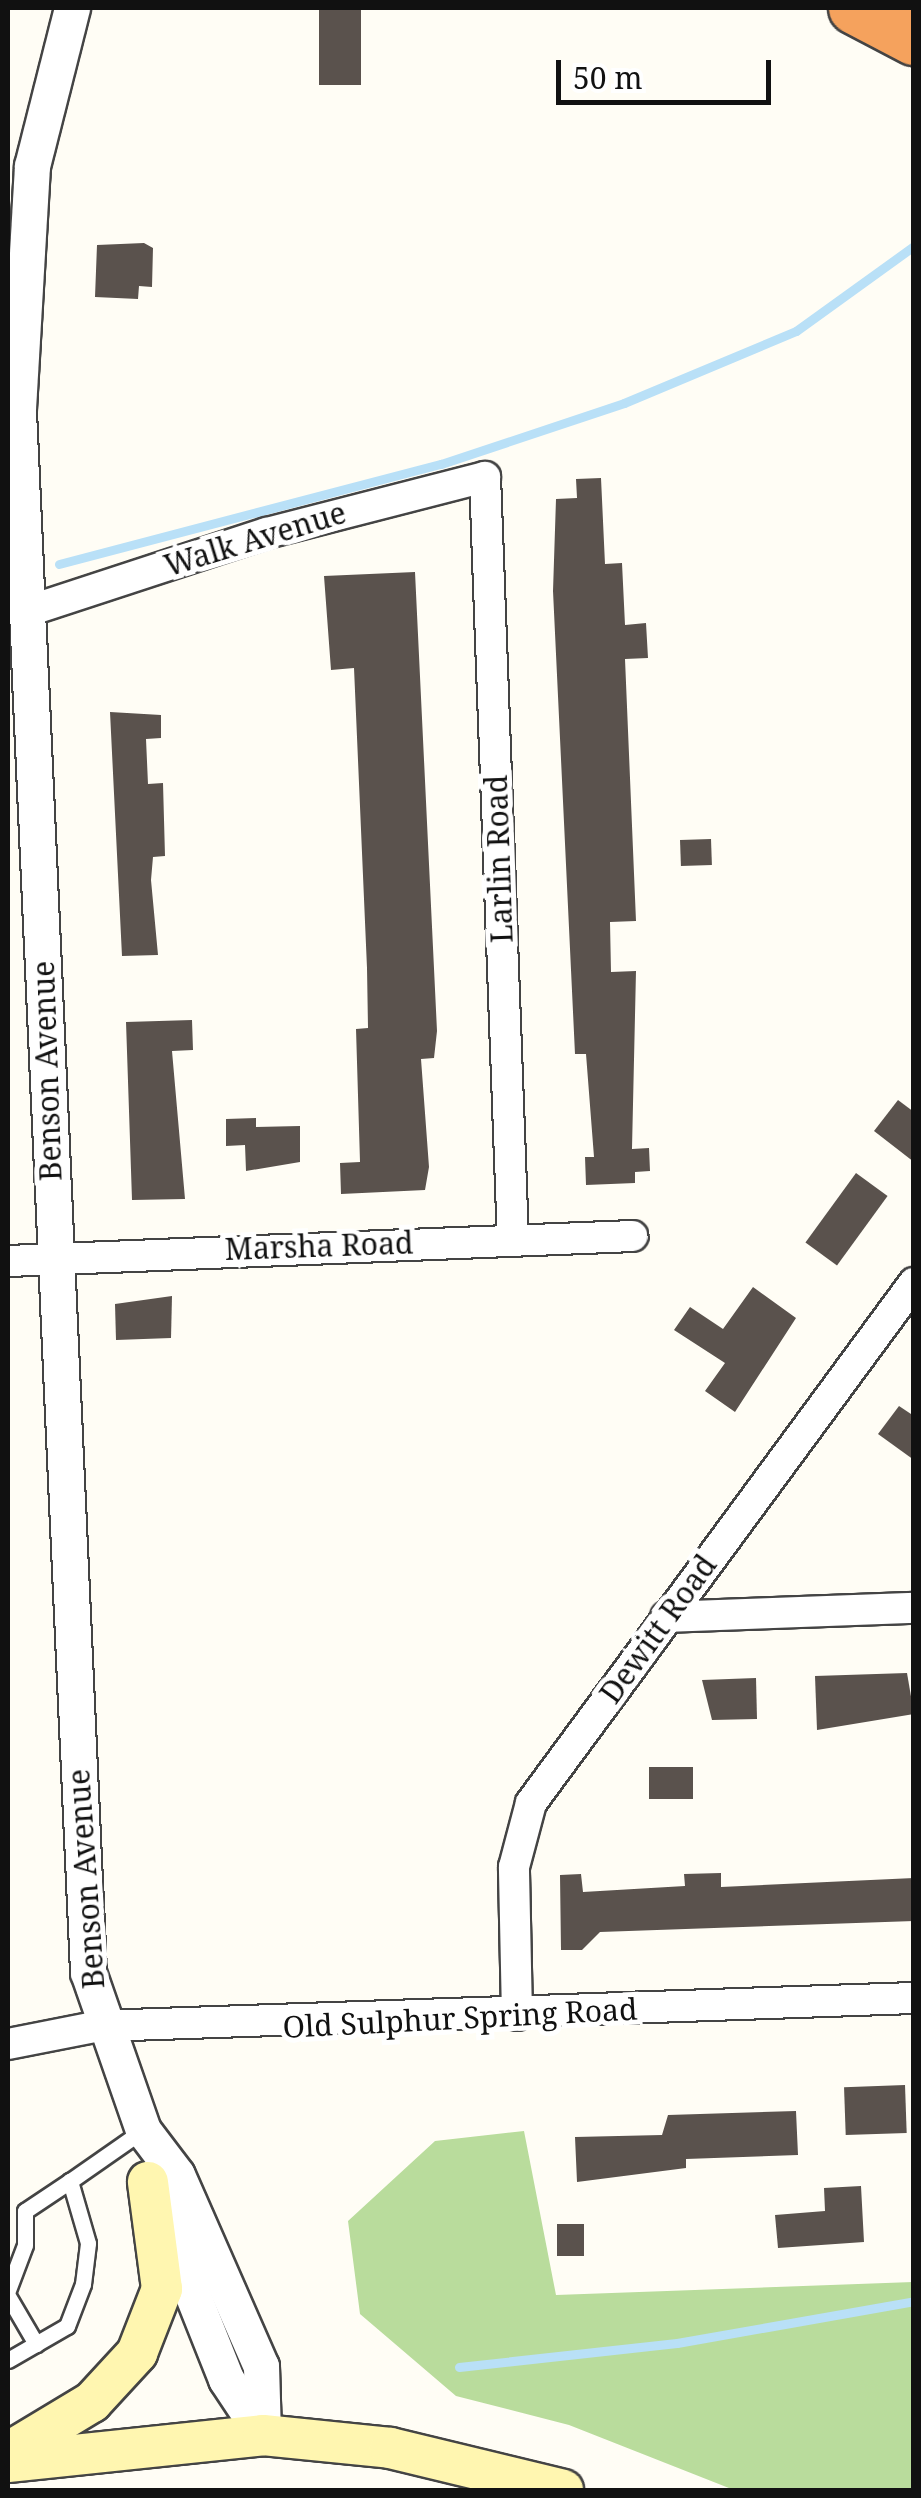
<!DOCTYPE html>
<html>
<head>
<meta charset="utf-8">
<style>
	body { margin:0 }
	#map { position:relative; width:921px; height:2498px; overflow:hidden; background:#fffdf5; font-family:"Noto Serif",serif }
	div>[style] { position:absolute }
	.forest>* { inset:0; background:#b9dc9c }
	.stream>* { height:9px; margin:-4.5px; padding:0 4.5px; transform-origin:4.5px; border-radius:4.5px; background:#b9e0f7 }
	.building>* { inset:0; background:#5a524d; transform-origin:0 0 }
	.roads { filter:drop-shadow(2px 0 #444) drop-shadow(-2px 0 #444) drop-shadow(0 2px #444) drop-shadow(0 -2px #444) }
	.service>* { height:15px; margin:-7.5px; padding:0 7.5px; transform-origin:7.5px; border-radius:7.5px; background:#fff }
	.minor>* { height:30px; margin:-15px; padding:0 15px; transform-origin:15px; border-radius:15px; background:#fff }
	.tertiary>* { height:35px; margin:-17.5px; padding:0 17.5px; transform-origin:17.5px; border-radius:17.5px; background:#fff }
	.secondary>* { height:40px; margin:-20px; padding:0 20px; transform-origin:20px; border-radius:20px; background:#fff6b0 }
	.motorway>* { height:52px; margin:-26px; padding:0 26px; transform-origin:26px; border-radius:26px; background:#f5a25d }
	span { translate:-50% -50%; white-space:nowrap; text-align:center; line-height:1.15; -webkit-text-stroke:10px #fff; paint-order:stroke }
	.street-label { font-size:30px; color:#111 }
	.frame { position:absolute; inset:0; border:10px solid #111; pointer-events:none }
	.scale { position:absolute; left:556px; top:60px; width:215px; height:45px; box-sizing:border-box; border:5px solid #111; border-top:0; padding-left:12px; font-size:30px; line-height:35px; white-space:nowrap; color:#111; -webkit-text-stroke:8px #fff; paint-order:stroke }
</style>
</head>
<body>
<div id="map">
	<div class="forest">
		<div style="clip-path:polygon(524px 2131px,556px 2295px,913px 2282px,913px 2490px,734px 2490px,569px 2425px,456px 2396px,360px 2314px,348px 2221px,435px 2141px)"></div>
	</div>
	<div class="stream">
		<div style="left:59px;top:564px;width:395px;rotate:-14.7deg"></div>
		<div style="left:441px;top:464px;width:193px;rotate:-18.4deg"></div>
		<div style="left:624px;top:403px;width:186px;rotate:-22.7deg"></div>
		<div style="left:796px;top:331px;width:145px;rotate:-35.8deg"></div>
		<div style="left:459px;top:2367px;width:219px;rotate:-6.3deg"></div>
		<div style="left:677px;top:2343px;width:241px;rotate:-10deg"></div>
	</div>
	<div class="building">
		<div style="left:319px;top:8px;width:42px;height:77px"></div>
		<div style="clip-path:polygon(144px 243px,153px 248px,152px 287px,139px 286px,138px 299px,95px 297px,97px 245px)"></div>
		<div style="clip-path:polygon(601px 478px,605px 564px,622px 563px,625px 625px,646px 623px,648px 658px,625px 659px,636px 921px,610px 922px,611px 972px,636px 971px,632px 1149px,649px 1148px,650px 1171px,635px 1172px,635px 1183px,586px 1185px,585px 1157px,594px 1157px,586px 1054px,575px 1054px,553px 591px,556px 499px,577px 498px,576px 479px)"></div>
		<div style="clip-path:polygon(415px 572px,437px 1031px,434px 1058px,421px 1059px,429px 1167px,425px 1190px,341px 1194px,340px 1163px,360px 1162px,356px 1029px,368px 1028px,367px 968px,354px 668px,331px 670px,324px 576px)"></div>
		<div style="clip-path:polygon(110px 712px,161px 715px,161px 738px,146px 739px,148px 784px,163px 783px,165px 856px,153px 857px,151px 880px,158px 955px,122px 956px)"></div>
		<div style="left:711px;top:839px;width:26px;height:31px;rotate:88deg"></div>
		<div style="clip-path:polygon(192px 1020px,193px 1050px,172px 1051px,185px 1199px,132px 1200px,126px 1022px)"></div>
		<div style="clip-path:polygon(898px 1100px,914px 1112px,914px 1162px,874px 1131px)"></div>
		<div style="clip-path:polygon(256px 1118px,256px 1127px,300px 1126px,300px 1162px,246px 1171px,245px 1145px,226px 1146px,226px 1119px)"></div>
		<div style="left:856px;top:1173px;width:39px;height:86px;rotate:36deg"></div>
		<div style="clip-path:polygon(753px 1287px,796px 1318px,735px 1412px,705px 1391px,725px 1363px,674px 1330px,690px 1307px,723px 1329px)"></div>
		<div style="clip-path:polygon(172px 1296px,171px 1338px,116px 1340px,115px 1304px)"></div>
		<div style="clip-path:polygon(899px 1406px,914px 1416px,914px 1460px,878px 1434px)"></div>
		<div style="clip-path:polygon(907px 1673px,914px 1714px,817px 1730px,815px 1676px)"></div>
		<div style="clip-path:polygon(756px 1678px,757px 1719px,712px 1720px,702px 1680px)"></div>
		<div style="left:693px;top:1767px;width:32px;height:44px;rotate:90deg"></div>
		<div style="clip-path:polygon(721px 1873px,721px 1887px,914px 1878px,914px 1921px,600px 1932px,582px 1950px,561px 1950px,560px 1875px,581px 1874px,583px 1892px,685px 1886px,684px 1874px)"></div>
		<div style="left:905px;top:2085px;width:48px;height:61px;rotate:88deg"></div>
		<div style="clip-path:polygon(796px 2111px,798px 2155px,686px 2159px,686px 2168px,577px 2182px,575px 2137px,662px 2135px,668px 2115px)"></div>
		<div style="clip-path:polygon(861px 2186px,864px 2242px,778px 2248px,775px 2215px,825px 2211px,824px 2188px)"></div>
		<div style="left:584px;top:2224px;width:32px;height:27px;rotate:90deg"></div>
	</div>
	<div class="roads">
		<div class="service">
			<div style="left:8px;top:2290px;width:48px;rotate:-69.3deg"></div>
			<div style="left:25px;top:2245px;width:34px;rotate:-90deg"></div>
			<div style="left:25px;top:2211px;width:54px;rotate:-33.7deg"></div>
			<div style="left:8px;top:2296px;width:56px;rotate:59.7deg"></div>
			<div style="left:8px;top:2360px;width:68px;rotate:-30deg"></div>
			<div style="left:67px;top:2326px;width:45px;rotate:-69.1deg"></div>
			<div style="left:83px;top:2284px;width:41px;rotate:-83deg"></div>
			<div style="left:88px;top:2243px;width:65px;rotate:-106.2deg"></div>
			<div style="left:70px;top:2181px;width:89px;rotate:-34.9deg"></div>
		</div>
		<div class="minor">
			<div style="left:28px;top:611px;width:251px;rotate:-18.1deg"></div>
			<div style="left:267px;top:533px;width:225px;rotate:-14.4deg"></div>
			<div style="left:485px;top:477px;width:764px;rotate:87.9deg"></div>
			<div style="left:8px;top:1261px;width:625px;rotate:-2.29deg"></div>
			<div style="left:666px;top:1617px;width:248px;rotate:-2.1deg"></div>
			<div style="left:517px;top:2015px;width:148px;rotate:-91.2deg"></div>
			<div style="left:514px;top:1867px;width:66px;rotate:-75.1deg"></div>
			<div style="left:531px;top:1803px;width:646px;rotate:-53.63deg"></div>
			<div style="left:8px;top:2044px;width:94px;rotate:-11.1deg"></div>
			<div style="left:100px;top:2026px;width:814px;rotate:-1.97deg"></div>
		</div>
		<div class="tertiary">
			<div style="left:72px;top:8px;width:163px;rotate:104.2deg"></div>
			<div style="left:32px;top:166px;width:245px;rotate:93.3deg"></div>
			<div style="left:18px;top:411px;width:1563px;rotate:87.43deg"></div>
			<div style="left:88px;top:1972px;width:167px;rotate:70.8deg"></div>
			<div style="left:143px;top:2130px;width:56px;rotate:52.9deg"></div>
			<div style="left:177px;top:2175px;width:209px;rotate:66.3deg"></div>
			<div style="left:261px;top:2366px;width:69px;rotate:88.3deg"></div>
			<div style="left:160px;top:2213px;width:179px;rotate:68.3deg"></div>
			<div style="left:226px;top:2379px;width:67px;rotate:56.5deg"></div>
		</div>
		<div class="secondary">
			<div style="left:9px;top:2452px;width:97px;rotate:-31.1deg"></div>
			<div style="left:92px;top:2402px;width:67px;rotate:-47.4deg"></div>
			<div style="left:137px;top:2353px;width:69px;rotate:-68.7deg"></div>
			<div style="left:162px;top:2289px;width:108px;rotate:-97.5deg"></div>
			<div style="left:8px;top:2462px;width:256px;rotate:-6deg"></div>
			<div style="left:263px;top:2435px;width:128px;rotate:5.8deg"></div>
			<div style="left:390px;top:2448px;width:178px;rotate:13.6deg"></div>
		</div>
		<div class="motorway">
			<div style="left:855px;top:8px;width:67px;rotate:27.7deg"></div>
		</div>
	</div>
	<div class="street-label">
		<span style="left:255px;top:539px;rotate:-17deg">Walk Avenue</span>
		<span style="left:499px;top:859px;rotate:-92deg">Larlin Road</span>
		<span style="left:47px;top:1071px;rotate:-92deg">Benson Avenue</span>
		<span style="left:319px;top:1246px;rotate:-2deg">Marsha Road</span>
		<span style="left:658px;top:1629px;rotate:-54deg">Dewitt Road</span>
		<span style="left:86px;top:1879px;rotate:-94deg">Benson Avenue</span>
		<span style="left:460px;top:2018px;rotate:-3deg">Old Sulphur Spring Road</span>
	</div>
	<div class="frame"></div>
	<div class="scale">50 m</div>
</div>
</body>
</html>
